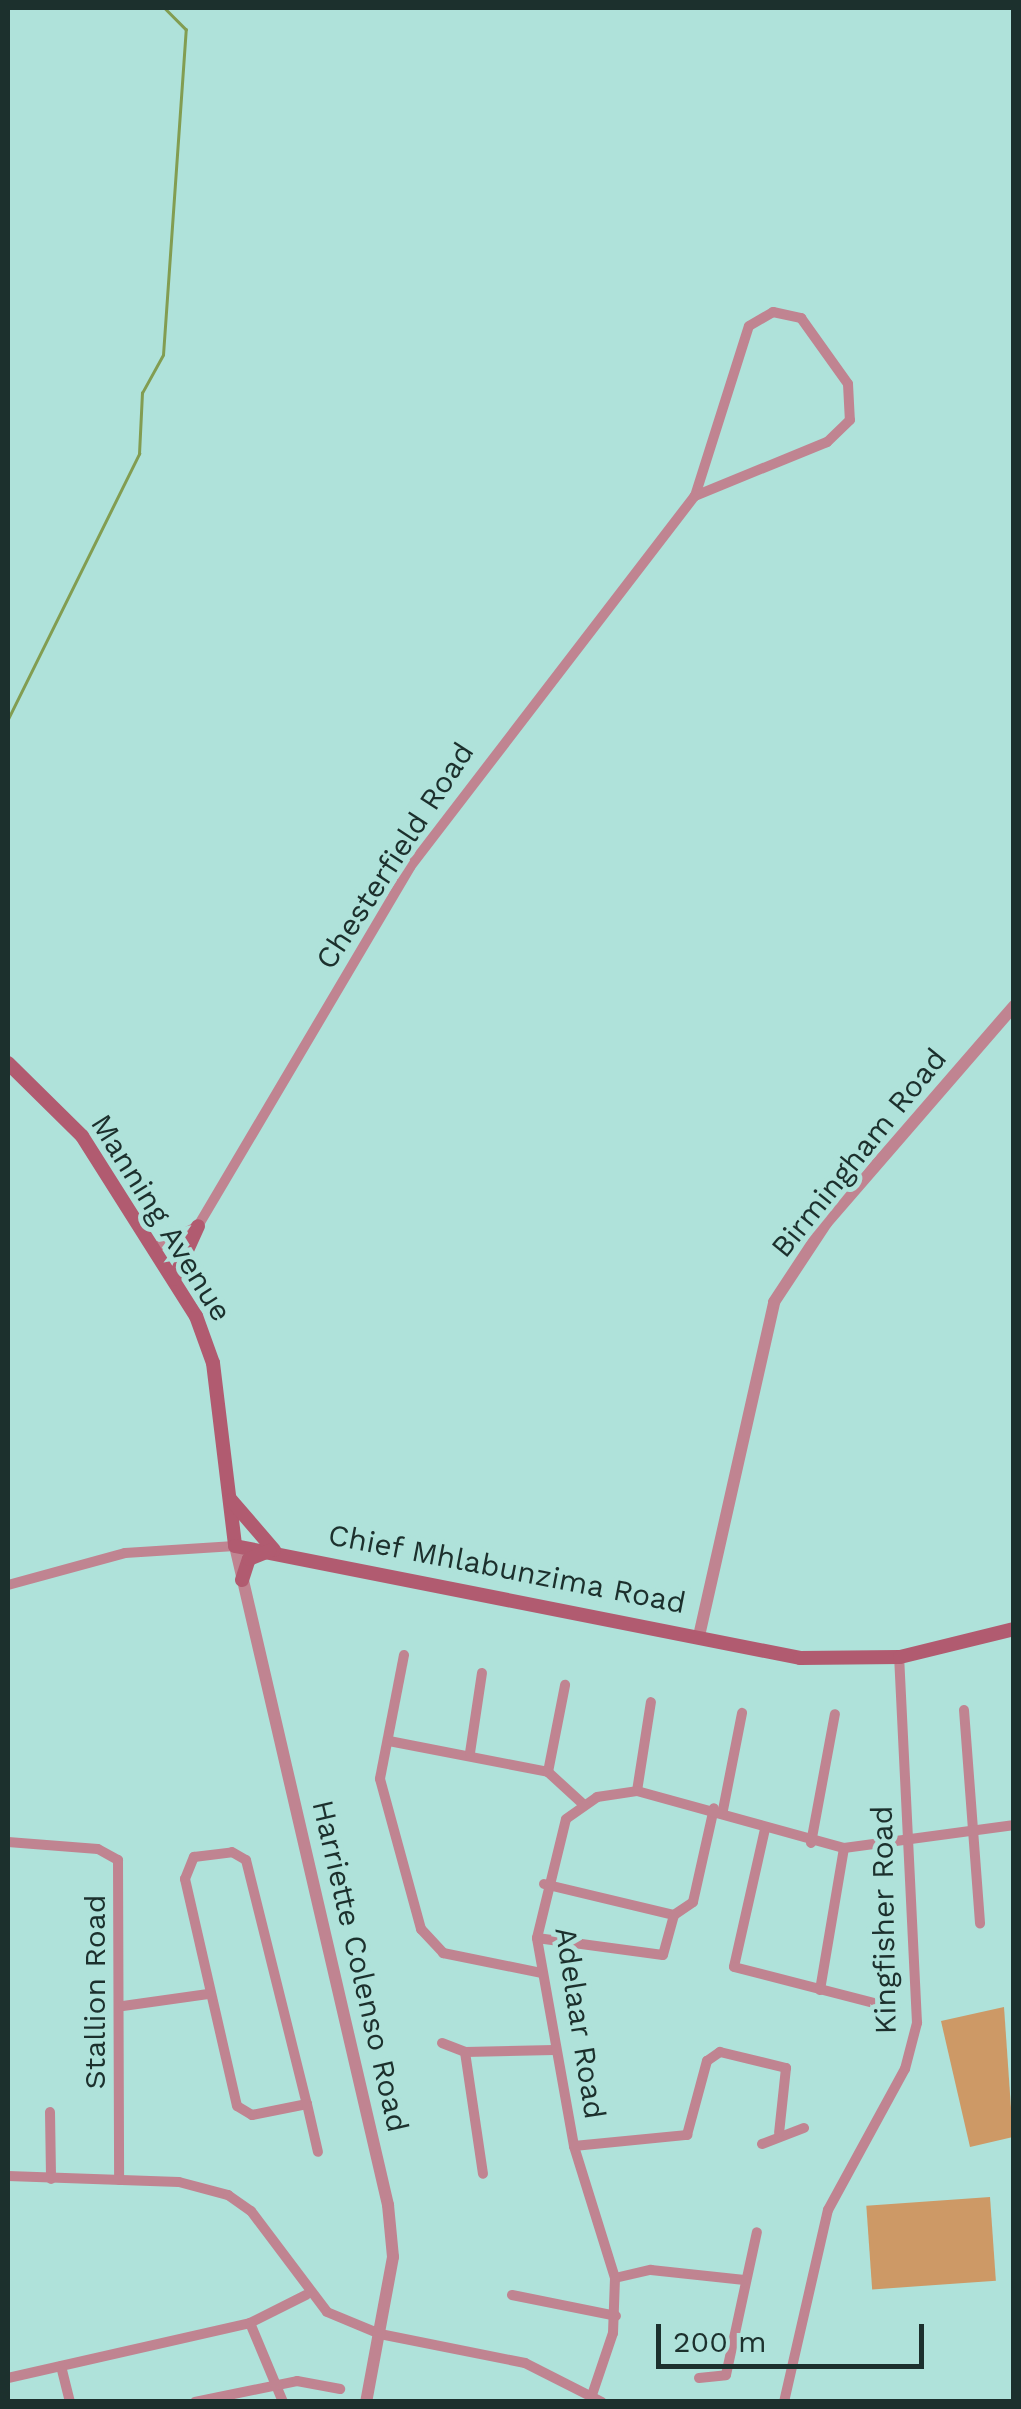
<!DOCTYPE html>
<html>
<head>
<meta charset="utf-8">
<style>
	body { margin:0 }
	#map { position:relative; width:1021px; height:2409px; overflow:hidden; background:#afe2da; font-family:"Work Sans",sans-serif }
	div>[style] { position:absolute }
	.green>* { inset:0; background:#cd9966; transform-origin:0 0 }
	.stream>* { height:2.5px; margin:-1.25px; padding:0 1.25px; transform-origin:1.25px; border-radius:1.25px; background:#829d51 }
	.minor>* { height:10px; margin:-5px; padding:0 5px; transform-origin:5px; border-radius:5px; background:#c08491 }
	.tertiary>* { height:12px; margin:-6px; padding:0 6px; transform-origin:6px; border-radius:6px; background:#c08491 }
	.secondary>* { height:14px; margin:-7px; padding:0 7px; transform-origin:7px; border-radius:7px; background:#b15b70 }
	span { translate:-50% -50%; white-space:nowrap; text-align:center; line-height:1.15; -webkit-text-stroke:10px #afe2da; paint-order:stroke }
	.street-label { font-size:30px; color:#1c302d }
	.frame { position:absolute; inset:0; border:10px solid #1c302d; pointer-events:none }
	.scale { position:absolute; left:656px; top:2324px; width:268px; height:45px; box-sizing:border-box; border:5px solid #1c302d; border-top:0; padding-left:12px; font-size:30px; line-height:35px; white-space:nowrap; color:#1c302d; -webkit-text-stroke:8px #afe2da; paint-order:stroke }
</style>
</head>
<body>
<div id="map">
	<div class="green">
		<div style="clip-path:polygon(1004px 2007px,1013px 2137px,970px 2147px,941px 2021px)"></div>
		<div style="left:990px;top:2197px;width:84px;height:124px;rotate:86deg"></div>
	</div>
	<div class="stream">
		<div style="left:8px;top:719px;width:296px;rotate:-63.7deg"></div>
		<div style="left:139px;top:454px;width:61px;rotate:-87.2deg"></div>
		<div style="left:142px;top:393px;width:43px;rotate:-61.1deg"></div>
		<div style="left:163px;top:355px;width:326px;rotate:-86deg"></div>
		<div style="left:186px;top:30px;width:31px;rotate:-135deg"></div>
	</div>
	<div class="minor">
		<div style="left:155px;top:1248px;width:48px;rotate:-27.1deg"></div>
		<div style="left:198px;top:1226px;width:417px;rotate:-59.4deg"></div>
		<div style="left:410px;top:867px;width:468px;rotate:-52.5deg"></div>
		<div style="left:695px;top:496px;width:178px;rotate:-72.4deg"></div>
		<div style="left:749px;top:326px;width:28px;rotate:-30deg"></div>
		<div style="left:773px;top:312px;width:29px;rotate:12deg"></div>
		<div style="left:801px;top:318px;width:81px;rotate:54.5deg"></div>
		<div style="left:848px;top:384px;width:36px;rotate:87deg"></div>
		<div style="left:850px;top:420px;width:32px;rotate:136deg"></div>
		<div style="left:827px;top:442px;width:143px;rotate:157.8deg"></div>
		<div style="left:8px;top:1585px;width:121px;rotate:-15.3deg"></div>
		<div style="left:125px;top:1553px;width:110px;rotate:-3.6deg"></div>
		<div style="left:404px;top:1655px;width:126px;rotate:101deg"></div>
		<div style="left:380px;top:1779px;width:156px;rotate:74.7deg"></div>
		<div style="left:421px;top:1929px;width:33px;rotate:47deg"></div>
		<div style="left:443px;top:1953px;width:100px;rotate:11.5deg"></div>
		<div style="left:964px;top:1710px;width:214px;rotate:85.7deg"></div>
		<div style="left:389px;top:1741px;width:162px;rotate:11deg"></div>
		<div style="left:548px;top:1772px;width:47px;rotate:42.4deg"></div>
		<div style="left:470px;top:1753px;width:81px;rotate:-81.5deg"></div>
		<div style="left:548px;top:1772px;width:89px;rotate:-78.9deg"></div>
		<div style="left:637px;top:1791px;width:90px;rotate:-81.1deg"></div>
		<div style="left:723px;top:1810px;width:99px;rotate:-78.9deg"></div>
		<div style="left:765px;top:1829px;width:141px;rotate:102.7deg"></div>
		<div style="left:734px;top:1967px;width:157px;rotate:14.4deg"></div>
		<div style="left:8px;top:1842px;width:90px;rotate:4.4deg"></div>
		<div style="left:98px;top:1849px;width:23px;rotate:29deg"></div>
		<div style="left:118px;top:1860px;width:320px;rotate:89.8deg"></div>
		<div style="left:811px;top:1843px;width:131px;rotate:-79.5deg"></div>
		<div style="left:232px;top:1852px;width:16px;rotate:30deg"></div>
		<div style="left:246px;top:1860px;width:252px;rotate:76deg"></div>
		<div style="left:307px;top:2104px;width:56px;rotate:168.7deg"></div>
		<div style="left:252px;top:2115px;width:17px;rotate:-149deg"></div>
		<div style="left:237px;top:2106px;width:233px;rotate:-102.9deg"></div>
		<div style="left:185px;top:1879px;width:24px;rotate:-68deg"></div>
		<div style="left:194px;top:1857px;width:38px;rotate:-7deg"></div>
		<div style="left:544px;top:1884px;width:134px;rotate:13.4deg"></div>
		<div style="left:537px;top:1938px;width:127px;rotate:7.7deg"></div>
		<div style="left:663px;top:1955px;width:41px;rotate:-74.6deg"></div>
		<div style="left:674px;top:1915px;width:23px;rotate:-34deg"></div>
		<div style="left:693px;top:1902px;width:96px;rotate:-77.4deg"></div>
		<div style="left:820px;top:1990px;width:144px;rotate:-80.4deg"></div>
		<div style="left:123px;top:2006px;width:86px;rotate:-8deg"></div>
		<div style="left:442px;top:2043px;width:25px;rotate:21deg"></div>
		<div style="left:465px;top:2052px;width:89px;rotate:-1.3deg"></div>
		<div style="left:465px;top:2052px;width:123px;rotate:81.6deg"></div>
		<div style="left:307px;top:2104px;width:49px;rotate:77.1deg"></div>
		<div style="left:50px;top:2112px;width:67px;rotate:89.1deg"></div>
		<div style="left:762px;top:2144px;width:45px;rotate:-20.9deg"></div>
		<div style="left:574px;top:2146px;width:114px;rotate:-5.6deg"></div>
		<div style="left:687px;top:2135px;width:77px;rotate:-74.9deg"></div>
		<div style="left:707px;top:2061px;width:16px;rotate:-35deg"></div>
		<div style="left:720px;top:2052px;width:68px;rotate:13.6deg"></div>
		<div style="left:786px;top:2068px;width:65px;rotate:96.1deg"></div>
		<div style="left:8px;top:2176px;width:171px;rotate:2deg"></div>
		<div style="left:179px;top:2182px;width:51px;rotate:14.9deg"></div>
		<div style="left:228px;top:2195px;width:28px;rotate:35deg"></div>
		<div style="left:251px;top:2211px;width:126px;rotate:53deg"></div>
		<div style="left:327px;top:2312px;width:57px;rotate:22.5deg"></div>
		<div style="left:380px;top:2334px;width:148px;rotate:11.3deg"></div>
		<div style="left:525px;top:2363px;width:86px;rotate:26.9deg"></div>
		<div style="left:615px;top:2278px;width:37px;rotate:-13deg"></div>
		<div style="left:651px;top:2270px;width:94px;rotate:6.1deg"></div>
		<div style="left:512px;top:2295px;width:106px;rotate:11.4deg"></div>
		<div style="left:250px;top:2323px;width:63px;rotate:-26.6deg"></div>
		<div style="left:61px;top:2366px;width:37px;rotate:76deg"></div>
		<div style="left:8px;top:2378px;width:248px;rotate:-12.8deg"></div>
		<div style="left:250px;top:2323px;width:86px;rotate:67.3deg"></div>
		<div style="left:699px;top:2378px;width:27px;rotate:-6deg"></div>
		<div style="left:726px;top:2375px;width:146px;rotate:-77.8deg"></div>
		<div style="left:592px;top:2395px;width:65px;rotate:-71.3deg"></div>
		<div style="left:613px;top:2333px;width:55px;rotate:-87.9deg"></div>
		<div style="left:615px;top:2278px;width:138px;rotate:-107.3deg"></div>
		<div style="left:574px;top:2146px;width:211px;rotate:-100.1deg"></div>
		<div style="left:537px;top:1938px;width:122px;rotate:-76.3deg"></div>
		<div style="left:566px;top:1819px;width:38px;rotate:-35deg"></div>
		<div style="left:597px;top:1797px;width:40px;rotate:-8.5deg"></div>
		<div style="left:637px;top:1791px;width:215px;rotate:15.4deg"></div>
		<div style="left:844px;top:1848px;width:172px;rotate:-7.7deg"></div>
		<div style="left:195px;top:2402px;width:104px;rotate:-11.6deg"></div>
		<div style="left:297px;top:2381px;width:44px;rotate:10.5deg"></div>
		<div style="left:784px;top:2402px;width:197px;rotate:-77.1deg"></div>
		<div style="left:828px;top:2210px;width:161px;rotate:-61.4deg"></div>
		<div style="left:905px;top:2069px;width:48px;rotate:-75.4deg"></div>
		<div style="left:917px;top:2023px;width:368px;rotate:-92.8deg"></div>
	</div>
	<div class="tertiary">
		<div style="left:235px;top:1546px;width:677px;rotate:76.93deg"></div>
		<div style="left:388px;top:2205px;width:52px;rotate:84.5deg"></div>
		<div style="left:393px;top:2257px;width:147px;rotate:100.5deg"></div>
		<div style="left:699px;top:1636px;width:342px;rotate:-77.3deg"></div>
		<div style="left:774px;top:1302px;width:95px;rotate:-56.6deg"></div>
		<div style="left:826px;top:1223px;width:287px;rotate:-49.1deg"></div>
	</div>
	<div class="secondary">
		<div style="left:8px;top:1063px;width:104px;rotate:44.6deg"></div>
		<div style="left:82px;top:1136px;width:213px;rotate:57.7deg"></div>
		<div style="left:196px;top:1316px;width:50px;rotate:70.1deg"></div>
		<div style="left:213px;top:1363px;width:184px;rotate:83.1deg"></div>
		<div style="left:235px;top:1546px;width:576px;rotate:11.21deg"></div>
		<div style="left:800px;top:1658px;width:100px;rotate:-0.6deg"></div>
		<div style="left:900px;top:1657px;width:117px;rotate:-13.8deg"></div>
		<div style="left:174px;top:1279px;width:58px;rotate:-65.6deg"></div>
		<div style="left:231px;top:1500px;width:66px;rotate:49.3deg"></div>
		<div style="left:242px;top:1580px;width:22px;rotate:-72deg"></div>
		<div style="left:249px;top:1559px;width:22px;rotate:-22deg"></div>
	</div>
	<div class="street-label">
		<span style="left:395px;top:856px;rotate:-57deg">Chesterfield Road</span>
		<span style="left:859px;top:1153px;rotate:-51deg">Birmingham Road</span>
		<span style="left:161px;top:1218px;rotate:58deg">Manning Avenue</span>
		<span style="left:507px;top:1569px;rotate:11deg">Chief Mhlabunzima Road</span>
		<span style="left:884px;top:1920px;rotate:-91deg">Kingfisher Road</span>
		<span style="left:360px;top:1966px;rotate:77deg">Harriette Colenso Road</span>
		<span style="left:95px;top:1992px;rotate:-90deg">Stallion Road</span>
		<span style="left:580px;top:2023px;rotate:81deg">Adelaar Road</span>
	</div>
	<div class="frame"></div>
	<div class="scale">200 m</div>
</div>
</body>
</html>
